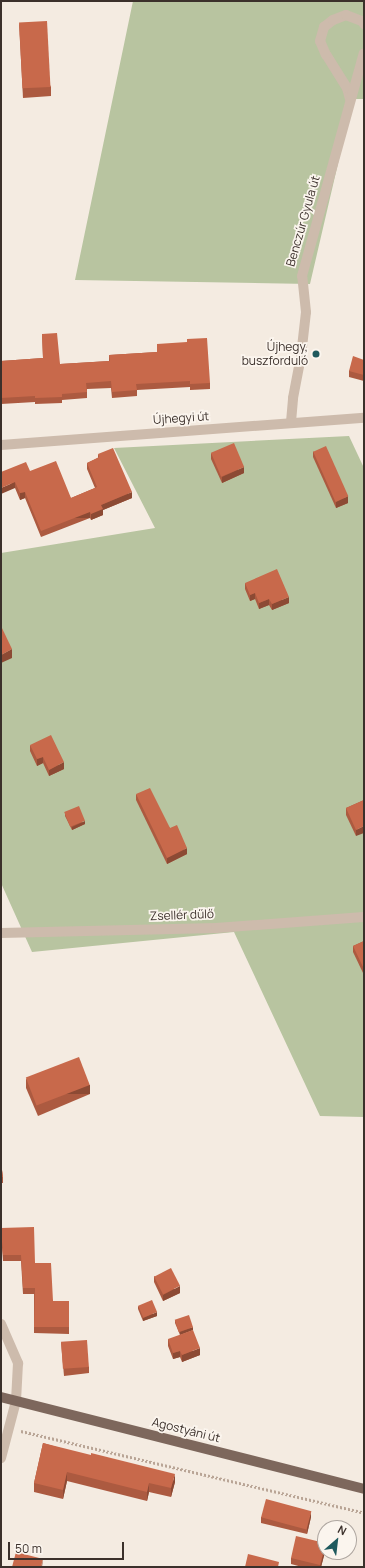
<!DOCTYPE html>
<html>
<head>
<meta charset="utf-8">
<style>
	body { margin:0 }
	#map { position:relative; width:365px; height:1568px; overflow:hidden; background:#f4ebe1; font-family:Manrope,sans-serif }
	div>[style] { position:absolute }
	.green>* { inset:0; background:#b8c4a0 }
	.path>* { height:2.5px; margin-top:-1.25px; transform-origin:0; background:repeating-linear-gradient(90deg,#b9a596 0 2px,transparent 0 4px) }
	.minor>* { height:10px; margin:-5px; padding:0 5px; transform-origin:5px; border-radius:5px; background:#cdbbac }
	.major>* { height:10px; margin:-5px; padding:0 5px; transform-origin:5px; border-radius:5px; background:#7d675c }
	.wall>* { inset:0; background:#ac5a40 }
	.shaded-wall>* { inset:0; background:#8c4a34; transform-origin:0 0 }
	.building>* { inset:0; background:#c8694b; transform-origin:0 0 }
	.dots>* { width:11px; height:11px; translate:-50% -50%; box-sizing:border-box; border:2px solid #fbf5ee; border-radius:50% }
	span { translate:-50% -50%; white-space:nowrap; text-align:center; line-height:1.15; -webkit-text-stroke:3.5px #fbf5ee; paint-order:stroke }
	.street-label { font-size:12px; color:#3b302b }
	.poi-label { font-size:12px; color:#3b302b }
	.right { translate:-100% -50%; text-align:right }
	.frame { position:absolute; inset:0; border:2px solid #3b302b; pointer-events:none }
	.north { position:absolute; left:317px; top:1520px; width:40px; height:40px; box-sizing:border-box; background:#fbf5ee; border:1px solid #aea6a0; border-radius:50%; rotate:28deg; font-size:11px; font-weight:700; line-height:16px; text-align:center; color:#3b302b }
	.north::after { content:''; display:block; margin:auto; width:14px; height:18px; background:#1f5a5e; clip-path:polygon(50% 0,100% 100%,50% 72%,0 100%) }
	.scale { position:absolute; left:8px; top:1542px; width:116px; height:18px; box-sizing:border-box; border:2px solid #3b302b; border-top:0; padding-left:5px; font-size:12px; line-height:14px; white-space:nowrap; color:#3b302b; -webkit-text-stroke:3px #fbf5ee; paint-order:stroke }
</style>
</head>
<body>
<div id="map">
	<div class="green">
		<div style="clip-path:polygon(133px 1px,364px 1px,364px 99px,353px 99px,310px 284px,75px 280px)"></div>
		<div style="clip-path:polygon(349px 436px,364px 468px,364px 1117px,320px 1116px,234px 932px,32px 952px,1px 883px,1px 553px,155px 528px,114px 448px)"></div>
	</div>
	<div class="path">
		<div style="left:21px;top:1431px;width:353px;rotate:13.4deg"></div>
	</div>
	<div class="minor">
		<div style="left:350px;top:99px;width:11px;rotate:-105deg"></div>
		<div style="left:347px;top:88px;width:39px;rotate:-122deg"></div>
		<div style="left:326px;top:55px;width:15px;rotate:-113deg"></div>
		<div style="left:320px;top:41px;width:15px;rotate:-74deg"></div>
		<div style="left:324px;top:27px;width:11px;rotate:-38deg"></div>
		<div style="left:333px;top:20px;width:14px;rotate:-21deg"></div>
		<div style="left:346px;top:15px;width:17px;rotate:21deg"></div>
		<div style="left:362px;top:21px;width:4px;rotate:56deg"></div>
		<div style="left:291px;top:422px;width:24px;rotate:-85deg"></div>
		<div style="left:293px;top:398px;width:43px;rotate:-79.2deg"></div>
		<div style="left:301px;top:356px;width:44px;rotate:-83.5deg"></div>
		<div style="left:306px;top:312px;width:36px;rotate:-96deg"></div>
		<div style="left:302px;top:276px;width:231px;rotate:-74.5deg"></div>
		<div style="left:1px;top:445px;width:364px;rotate:-4.3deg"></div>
		<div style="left:1px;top:933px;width:215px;rotate:-1.3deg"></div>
		<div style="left:216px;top:928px;width:148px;rotate:-4.3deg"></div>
		<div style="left:1px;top:1324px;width:43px;rotate:66.4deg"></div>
		<div style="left:18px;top:1363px;width:38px;rotate:93deg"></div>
		<div style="left:16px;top:1401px;width:59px;rotate:104.7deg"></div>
	</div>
	<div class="major">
		<div style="left:1px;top:1397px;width:374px;rotate:14.2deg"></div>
	</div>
	<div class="wall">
		<div style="clip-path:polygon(19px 23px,51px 87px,51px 96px,23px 98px)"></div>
		<div style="clip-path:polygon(42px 334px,60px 364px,109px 361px,109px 355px,157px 352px,157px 344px,210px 383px,210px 389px,190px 390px,190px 387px,137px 390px,137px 396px,112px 398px,111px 388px,87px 389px,87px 398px,62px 400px,62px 403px,35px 404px,35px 402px,1px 404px,1px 361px,43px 358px)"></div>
		<div style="clip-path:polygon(364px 360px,364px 381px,349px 377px,349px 371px)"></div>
		<div style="clip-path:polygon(313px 451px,348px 503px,336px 508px,313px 457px)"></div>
		<div style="clip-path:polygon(211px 453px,244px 473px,222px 483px,211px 459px)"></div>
		<div style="clip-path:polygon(98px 454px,132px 498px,103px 510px,103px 515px,91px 520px,90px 518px,41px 537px,25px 498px,20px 500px,15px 488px,1px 472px,30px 471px,71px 498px,95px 488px,87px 469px,87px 463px,98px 458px)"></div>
		<div style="clip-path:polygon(245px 583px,289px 603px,272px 610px,269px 605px,259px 609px,255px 599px,250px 601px,245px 589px)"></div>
		<div style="clip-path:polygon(30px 745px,64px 769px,49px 776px,43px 763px,37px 766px,30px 751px)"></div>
		<div style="clip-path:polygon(136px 794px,170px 828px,187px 854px,167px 864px,136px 800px)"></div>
		<div style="clip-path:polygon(364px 800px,356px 836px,346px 815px,346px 808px)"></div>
		<div style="clip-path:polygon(65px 813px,85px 824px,72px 830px,65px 816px)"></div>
		<div style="clip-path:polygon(364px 941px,364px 975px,353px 952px,353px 946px)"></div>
		<div style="clip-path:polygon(26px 1079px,90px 1094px,38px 1116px,26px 1088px)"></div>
		<div style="clip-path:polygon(1px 1163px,3px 1177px,3px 1183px,1px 1183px)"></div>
		<div style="clip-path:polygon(1px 1234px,35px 1263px,53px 1301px,69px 1301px,69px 1334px,34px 1333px,34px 1294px,23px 1294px,21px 1261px,3px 1261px)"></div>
		<div style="clip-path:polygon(154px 1276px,180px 1293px,163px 1301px,154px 1282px)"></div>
		<div style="clip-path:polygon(138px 1306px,157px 1316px,143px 1321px,138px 1309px)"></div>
		<div style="clip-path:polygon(175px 1320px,193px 1330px,180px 1335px,175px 1323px)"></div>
		<div style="clip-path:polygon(168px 1339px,200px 1355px,182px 1362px,180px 1357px,173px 1359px,168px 1346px)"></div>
		<div style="clip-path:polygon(61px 1342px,89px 1367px,89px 1373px,64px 1376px)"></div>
		<div style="clip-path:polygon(43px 1443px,175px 1482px,171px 1497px,149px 1492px,147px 1501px,67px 1481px,63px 1499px,34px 1492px,34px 1483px)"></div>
		<div style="clip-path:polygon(261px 1517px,311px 1517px,307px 1534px,261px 1523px)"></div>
		<div style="clip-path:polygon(325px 1552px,321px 1567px,302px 1567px,291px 1564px,291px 1558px)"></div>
	</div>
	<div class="shaded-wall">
		<div style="clip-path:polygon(244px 467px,244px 473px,222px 483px,222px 477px)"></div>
		<div style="clip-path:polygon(15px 482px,15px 488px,1px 494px,1px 488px)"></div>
		<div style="clip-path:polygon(25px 492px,25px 498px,20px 500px,20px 493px)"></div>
		<div style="clip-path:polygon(132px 492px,132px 498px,103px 510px,103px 515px,91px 520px,91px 514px,101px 505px)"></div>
		<div style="clip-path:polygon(348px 496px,348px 503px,336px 508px,336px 502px)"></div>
		<div style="left:90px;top:512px;width:6px;height:53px;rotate:90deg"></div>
		<div style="clip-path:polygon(255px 593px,255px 599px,250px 601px,250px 595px)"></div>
		<div style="clip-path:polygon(289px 597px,289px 603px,272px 610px,272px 604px)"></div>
		<div style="clip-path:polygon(269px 599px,269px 605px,259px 609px,259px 603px)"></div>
		<div style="clip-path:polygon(12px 649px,12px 658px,1px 663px,1px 655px)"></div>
		<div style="clip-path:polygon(43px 757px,43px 763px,37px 766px,37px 759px)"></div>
		<div style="clip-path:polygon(64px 762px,64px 769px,49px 776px,49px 770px)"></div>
		<div style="clip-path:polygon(85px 821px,85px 824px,72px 830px,72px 827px)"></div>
		<div style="clip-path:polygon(364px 826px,364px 833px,356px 836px,356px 830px)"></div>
		<div style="clip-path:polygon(187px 848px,187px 854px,167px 864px,167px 858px)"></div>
		<div style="left:90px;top:1085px;width:9px;height:56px;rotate:90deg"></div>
		<div style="clip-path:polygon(180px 1286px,180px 1293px,163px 1301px,163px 1295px)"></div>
		<div style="clip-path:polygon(157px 1312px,157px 1316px,143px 1321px,143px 1318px)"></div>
		<div style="clip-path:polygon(193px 1327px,193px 1330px,180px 1335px,180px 1332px)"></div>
		<div style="clip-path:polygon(200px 1348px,200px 1355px,182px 1362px,182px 1355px)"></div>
		<div style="clip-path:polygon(180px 1351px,180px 1357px,173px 1359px,173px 1353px)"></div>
		<div style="clip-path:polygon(67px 1472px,67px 1481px,63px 1499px,63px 1490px)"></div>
		<div style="clip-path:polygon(175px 1474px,175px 1482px,171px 1497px,171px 1488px)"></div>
		<div style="clip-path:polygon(149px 1483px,149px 1492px,147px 1501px,147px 1492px)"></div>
		<div style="clip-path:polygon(311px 1511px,311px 1517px,307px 1534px,307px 1528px)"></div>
		<div style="clip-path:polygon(325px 1546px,325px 1552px,321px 1567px,320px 1567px)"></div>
		<div style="clip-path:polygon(43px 1559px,42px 1567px,41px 1567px)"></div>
	</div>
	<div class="building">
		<div style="left:47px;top:21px;width:66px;height:28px;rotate:87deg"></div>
		<div style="clip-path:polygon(363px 186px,364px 186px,364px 219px)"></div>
		<div style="clip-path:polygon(57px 333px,60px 364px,110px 361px,109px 355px,157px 352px,157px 344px,187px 342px,187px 339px,207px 338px,210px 383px,190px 384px,190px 381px,136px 384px,137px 390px,112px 392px,111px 381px,86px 383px,87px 392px,62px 394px,62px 397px,35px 398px,35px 396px,1px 398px,1px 361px,43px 358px,42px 334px)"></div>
		<div style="clip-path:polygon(353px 356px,364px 360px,364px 375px,349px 371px)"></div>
		<div style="left:234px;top:443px;width:26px;height:25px;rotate:67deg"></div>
		<div style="left:326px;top:446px;width:55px;height:14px;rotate:66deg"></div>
		<div style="clip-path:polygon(113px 448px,132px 492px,101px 505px,103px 509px,91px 514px,90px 512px,41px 531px,25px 492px,20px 493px,15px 482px,1px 488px,1px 472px,26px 462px,30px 471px,56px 461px,71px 498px,97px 487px,87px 463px,99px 457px,98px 454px)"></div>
		<div style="clip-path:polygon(277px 569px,289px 597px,272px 604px,269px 599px,259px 603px,255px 593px,250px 595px,245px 583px)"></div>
		<div style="clip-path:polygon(1px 626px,12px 649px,1px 655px)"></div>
		<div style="clip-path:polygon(51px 735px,64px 762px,49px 770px,43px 757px,37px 759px,30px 745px)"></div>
		<div style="clip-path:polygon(150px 788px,170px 828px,177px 825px,187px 848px,167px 858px,136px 794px)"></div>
		<div style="clip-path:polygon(364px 800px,364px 826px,356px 830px,346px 808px)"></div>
		<div style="left:79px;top:806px;width:16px;height:16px;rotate:68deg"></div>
		<div style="clip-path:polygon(364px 941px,364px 969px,353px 946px)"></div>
		<div style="left:79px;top:1057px;width:30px;height:57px;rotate:69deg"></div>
		<div style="clip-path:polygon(1px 1163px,3px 1177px,1px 1177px)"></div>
		<div style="clip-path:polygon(34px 1227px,35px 1263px,51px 1263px,53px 1301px,69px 1301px,69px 1327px,34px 1327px,35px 1288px,23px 1288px,21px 1255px,3px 1255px,1px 1228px)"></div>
		<div style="left:171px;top:1268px;width:20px;height:19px;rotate:63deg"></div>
		<div style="left:152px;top:1300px;width:13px;height:15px;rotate:67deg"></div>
		<div style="left:189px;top:1315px;width:13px;height:15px;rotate:72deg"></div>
		<div style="clip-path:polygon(193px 1330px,200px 1348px,182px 1355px,180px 1351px,173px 1353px,168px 1339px)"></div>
		<div style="left:87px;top:1340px;width:27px;height:26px;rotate:86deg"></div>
		<div style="clip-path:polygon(43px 1443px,91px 1455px,91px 1453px,175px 1474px,171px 1488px,149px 1483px,147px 1492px,67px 1472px,63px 1490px,34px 1483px)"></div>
		<div style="left:266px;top:1499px;width:47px;height:19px;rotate:15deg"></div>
		<div style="clip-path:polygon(296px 1536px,325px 1543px,325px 1546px,320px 1565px,291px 1558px)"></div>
		<div style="clip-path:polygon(16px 1552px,43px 1559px,41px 1567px,12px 1567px)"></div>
		<div style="clip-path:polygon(248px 1554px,279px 1562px,278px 1567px,245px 1567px)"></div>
	</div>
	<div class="dots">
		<div style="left:316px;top:354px;background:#1f5a5e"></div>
	</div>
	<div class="street-label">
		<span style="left:303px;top:221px;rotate:-74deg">Benczúr Gyula út</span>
		<span style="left:181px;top:418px;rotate:-4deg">Újhegyi út</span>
		<span style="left:182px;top:915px;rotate:-2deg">Zsellér dűlő</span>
		<span style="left:186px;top:1430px;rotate:14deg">Agostyáni út</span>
	</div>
	<div class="poi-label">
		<span class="right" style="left:308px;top:354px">Újhegy,<br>buszforduló</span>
	</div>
	<div class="frame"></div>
	<div class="north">N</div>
	<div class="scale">50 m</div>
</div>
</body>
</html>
